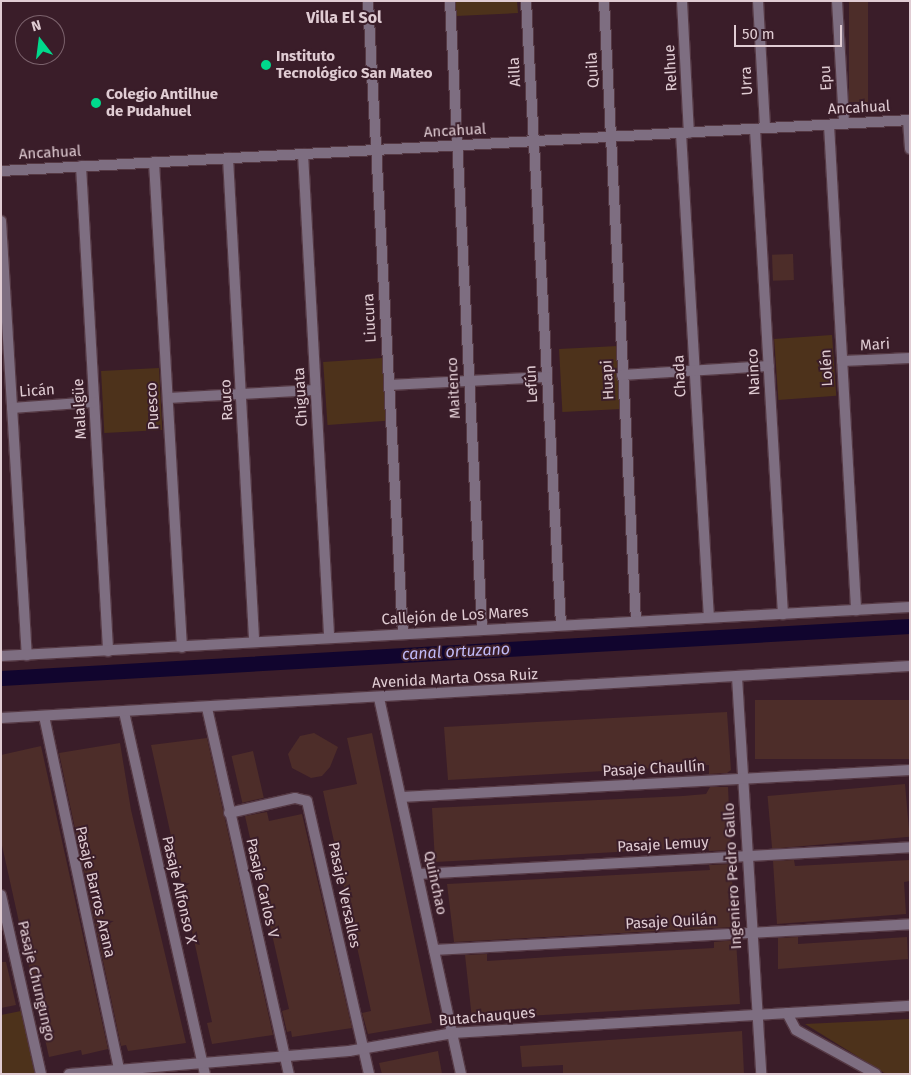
<!DOCTYPE html>
<html>
<head>
<meta charset="utf-8">
<style>
	body { margin:0 }
	#map { position:relative; width:911px; height:1075px; overflow:hidden; background:#3a1d29; font-family:"Fira Sans",sans-serif }
	div>[style] { position:absolute }
	.green>* { inset:0; background:#4d321b; transform-origin:0 0 }
	.canal>* { height:15px; margin:-7.5px; padding:0 7.5px; transform-origin:7.5px; border-radius:7.5px; background:#11052e }
	.building>* { inset:0; background:#4d2d29; transform-origin:0 0 }
	.roads { filter:drop-shadow(1px 0 #553944) drop-shadow(-1px 0 #553944) drop-shadow(0 1px #553944) drop-shadow(0 -1px #553944) }
	.minor>* { height:10px; margin:-5px; padding:0 5px; transform-origin:5px; border-radius:5px; background:#7e6e81 }
	.tertiary>* { height:10px; margin:-5px; padding:0 5px; transform-origin:5px; border-radius:5px; background:#7e6e81 }
	.dots>* { width:14px; height:14px; translate:-50% -50%; box-sizing:border-box; border:2px solid #3a1d29; border-radius:50% }
	span { translate:-50% -50%; white-space:nowrap; text-align:center; line-height:1.15; -webkit-text-stroke:4px #3a1d29; paint-order:stroke }
	.poi-label { font-size:15px; color:#e0ccd3; font-weight:700 }
	.left { translate:0 -50%; text-align:left }
	.street-label { font-size:15px; color:#e0ccd3 }
	.neighbourhood-label { font-size:16px; color:#e0ccd3; font-weight:700 }
	.water-label { font-size:16px; color:#c0baf7; font-style:italic }
	.frame { position:absolute; inset:0; border:2px solid #e0ccd3; pointer-events:none }
	.north { position:absolute; left:15px; top:15px; width:50px; height:50px; box-sizing:border-box; background:#3a1d29; border:1px solid #7c636d; border-radius:50%; rotate:345deg; font-size:14px; font-weight:700; line-height:20px; text-align:center; color:#e0ccd3 }
	.north::after { content:''; display:block; margin:auto; width:18px; height:22px; background:#00d98c; clip-path:polygon(50% 0,100% 100%,50% 72%,0 100%) }
	.scale { position:absolute; left:734px; top:25px; width:108px; height:22px; box-sizing:border-box; border:2px solid #e0ccd3; border-top:0; padding-left:6px; font-size:15px; line-height:18px; white-space:nowrap; color:#e0ccd3; -webkit-text-stroke:4px #3a1d29; paint-order:stroke }
</style>
</head>
<body>
<div id="map">
	<div class="green">
		<div style="clip-path:polygon(455px 1px,517px 1px,518px 13px,456px 16px)"></div>
		<div style="left:832px;top:335px;width:61px;height:58px;rotate:86deg"></div>
		<div style="left:618px;top:346px;width:63px;height:59px;rotate:87deg"></div>
		<div style="left:382px;top:358px;width:63px;height:59px;rotate:86deg"></div>
		<div style="left:159px;top:368px;width:62px;height:58px;rotate:87deg"></div>
		<div style="clip-path:polygon(21px 1011px,35px 1074px,1px 1074px,1px 1015px)"></div>
		<div style="clip-path:polygon(910px 1019px,910px 1074px,886px 1074px,805px 1024px)"></div>
	</div>
	<div class="canal">
		<div style="left:1px;top:678px;width:910px;rotate:-3.27deg"></div>
	</div>
	<div class="building">
		<div style="left:849px;top:1px;width:19px;height:101px"></div>
		<div style="left:793px;top:254px;width:26px;height:21px;rotate:88deg"></div>
		<div style="left:910px;top:700px;width:59px;height:155px;rotate:90deg"></div>
		<div style="clip-path:polygon(727px 712px,731px 770px,727px 773px,709px 774px,709px 765px,448px 780px,444px 727px)"></div>
		<div style="clip-path:polygon(314px 733px,338px 747px,330px 767px,322px 776px,311px 778px,292px 768px,288px 754px,300px 736px)"></div>
		<div style="clip-path:polygon(372px 733px,432px 1023px,368px 1034px,362px 1013px,371px 1011px,323px 791px,357px 784px,347px 738px)"></div>
		<div style="clip-path:polygon(207px 738px,273px 1035px,212px 1044px,207px 1023px,212px 1022px,151px 745px)"></div>
		<div style="clip-path:polygon(120px 743px,131px 810px,186px 1043px,128px 1051px,126px 1045px,121px 1046px,59px 753px)"></div>
		<div style="clip-path:polygon(41px 746px,108px 1049px,82px 1055px,81px 1050px,49px 1057px,1px 841px,1px 755px)"></div>
		<div style="left:253px;top:751px;width:48px;height:22px;rotate:77deg"></div>
		<div style="left:905px;top:784px;width:53px;height:138px;rotate:85deg"></div>
		<div style="clip-path:polygon(710px 787px,728px 787px,731px 850px,709px 851px,708px 847px,435px 862px,432px 808px,683px 796px,706px 794px)"></div>
		<div style="clip-path:polygon(267px 812px,269px 821px,302px 814px,352px 1028px,292px 1037px,291px 1031px,287px 1032px,282px 1011px,289px 1009px,245px 816px)"></div>
		<div style="clip-path:polygon(794px 860px,795px 866px,910px 860px,910px 881px,904px 882px,906px 914px,777px 924px,773px 861px)"></div>
		<div style="clip-path:polygon(731px 864px,735px 927px,454px 942px,447px 884px,710px 870px,709px 865px)"></div>
		<div style="clip-path:polygon(798px 937px,798px 944px,907px 937px,908px 959px,778px 969px,778px 938px)"></div>
		<div style="clip-path:polygon(736px 940px,740px 1004px,472px 1019px,465px 955px,487px 954px,487px 961px,565px 956px,714px 948px,714px 942px)"></div>
		<div style="clip-path:polygon(1px 962px,6px 962px,16px 1005px,1px 1008px)"></div>
		<div style="clip-path:polygon(742px 1031px,744px 1074px,563px 1074px,563px 1065px,522px 1067px,520px 1046px)"></div>
		<div style="clip-path:polygon(438px 1051px,442px 1074px,382px 1074px,379px 1063px)"></div>
	</div>
	<div class="roads">
		<div class="minor">
			<div style="left:368px;top:1px;width:634px;rotate:86.84deg"></div>
			<div style="left:450px;top:1px;width:629px;rotate:87.08deg"></div>
			<div style="left:526px;top:1px;width:625px;rotate:86.79deg"></div>
			<div style="left:604px;top:1px;width:621px;rotate:87.05deg"></div>
			<div style="left:682px;top:1px;width:132px;rotate:87deg"></div>
			<div style="left:758px;top:1px;width:127px;rotate:86.8deg"></div>
			<div style="left:837px;top:1px;width:123px;rotate:86.7deg"></div>
			<div style="left:908px;top:120px;width:29px;rotate:86deg"></div>
			<div style="left:829px;top:125px;width:486px;rotate:86.8deg"></div>
			<div style="left:755px;top:129px;width:486px;rotate:86.7deg"></div>
			<div style="left:681px;top:133px;width:485px;rotate:86.7deg"></div>
			<div style="left:303px;top:154px;width:484px;rotate:86.9deg"></div>
			<div style="left:228px;top:158px;width:484px;rotate:86.9deg"></div>
			<div style="left:154px;top:162px;width:486px;rotate:86.7deg"></div>
			<div style="left:81px;top:166px;width:486px;rotate:86.8deg"></div>
			<div style="left:1px;top:171px;width:910px;rotate:-3.21deg"></div>
			<div style="left:1px;top:221px;width:435px;rotate:86.6deg"></div>
			<div style="left:842px;top:361px;width:68px;rotate:-2.5deg"></div>
			<div style="left:622px;top:375px;width:147px;rotate:-3.5deg"></div>
			<div style="left:389px;top:385px;width:158px;rotate:-2.9deg"></div>
			<div style="left:168px;top:398px;width:147px;rotate:-3.1deg"></div>
			<div style="left:12px;top:408px;width:82px;rotate:-4.2deg"></div>
			<div style="left:737px;top:677px;width:398px;rotate:86.5deg"></div>
			<div style="left:379px;top:698px;width:385px;rotate:77.7deg"></div>
			<div style="left:207px;top:708px;width:375px;rotate:77.4deg"></div>
			<div style="left:124px;top:712px;width:371px;rotate:77.4deg"></div>
			<div style="left:44px;top:716px;width:366px;rotate:78deg"></div>
			<div style="left:401px;top:797px;width:510px;rotate:-3.04deg"></div>
			<div style="left:229px;top:813px;width:68px;rotate:-12.8deg"></div>
			<div style="left:295px;top:798px;width:12px;rotate:14deg"></div>
			<div style="left:307px;top:801px;width:280px;rotate:77.2deg"></div>
			<div style="left:418px;top:874px;width:493px;rotate:-3.1deg"></div>
			<div style="left:1px;top:895px;width:183px;rotate:77.4deg"></div>
			<div style="left:434px;top:950px;width:477px;rotate:-3.1deg"></div>
			<div style="left:787px;top:1013px;width:19px;rotate:62deg"></div>
			<div style="left:796px;top:1030px;width:91px;rotate:28.8deg"></div>
			<div style="left:69px;top:1074px;width:281px;rotate:-4.7deg"></div>
			<div style="left:349px;top:1051px;width:106px;rotate:-9.8deg"></div>
			<div style="left:453px;top:1033px;width:458px;rotate:-3.4deg"></div>
		</div>
		<div class="tertiary">
			<div style="left:1px;top:656px;width:910px;rotate:-3.09deg"></div>
			<div style="left:1px;top:718px;width:910px;rotate:-3.27deg"></div>
		</div>
	</div>
	<div class="dots">
		<div style="left:266px;top:65px;background:#00d98c"></div>
		<div style="left:96px;top:103px;background:#00d98c"></div>
	</div>
	<div class="poi-label">
		<span class="left" style="left:276px;top:65px">Instituto<br>Tecnológico San Mateo</span>
		<span class="left" style="left:106px;top:103px">Colegio Antilhue<br>de Pudahuel</span>
	</div>
	<div class="street-label">
		<span style="left:671px;top:68px;rotate:-93deg">Relhue</span>
		<span style="left:593px;top:70px;rotate:-93deg">Quila</span>
		<span style="left:515px;top:72px;rotate:-93deg">Ailla</span>
		<span style="left:826px;top:78px;rotate:-93deg">Epu</span>
		<span style="left:747px;top:81px;rotate:-93deg">Urra</span>
		<span style="left:859px;top:108px;rotate:-3deg">Ancahual</span>
		<span style="left:455px;top:131px;rotate:-3deg">Ancahual</span>
		<span style="left:50px;top:153px;rotate:-3deg">Ancahual</span>
		<span style="left:370px;top:318px;rotate:-93deg">Liucura</span>
		<span style="left:875px;top:345px;rotate:-3deg">Mari</span>
		<span style="left:827px;top:368px;rotate:-93deg">Lolén</span>
		<span style="left:754px;top:372px;rotate:-93deg">Nainco</span>
		<span style="left:680px;top:376px;rotate:-93deg">Chada</span>
		<span style="left:608px;top:380px;rotate:-93deg">Huapi</span>
		<span style="left:532px;top:384px;rotate:-93deg">Lefún</span>
		<span style="left:454px;top:388px;rotate:-93deg">Maitenco</span>
		<span style="left:37px;top:391px;rotate:-4deg">Licán</span>
		<span style="left:301px;top:397px;rotate:-93deg">Chiguata</span>
		<span style="left:227px;top:400px;rotate:-93deg">Rauco</span>
		<span style="left:153px;top:406px;rotate:-93deg">Puesco</span>
		<span style="left:80px;top:409px;rotate:-93deg">Malalgüe</span>
		<span style="left:455px;top:616px;rotate:-3deg">Callejón de Los Mares</span>
		<span style="left:455px;top:679px;rotate:-3deg">Avenida Marta Ossa Ruiz</span>
		<span style="left:654px;top:769px;rotate:-3deg">Pasaje Chaullín</span>
		<span style="left:663px;top:845px;rotate:-3deg">Pasaje Lemuy</span>
		<span style="left:733px;top:876px;rotate:-93deg">Ingeniero Pedro Gallo</span>
		<span style="left:435px;top:883px;rotate:78deg">Quinchao</span>
		<span style="left:262px;top:888px;rotate:77deg">Pasaje Carlos V</span>
		<span style="left:179px;top:890px;rotate:77deg">Pasaje Alfonso X</span>
		<span style="left:95px;top:892px;rotate:77deg">Pasaje Barros Arana</span>
		<span style="left:344px;top:895px;rotate:78deg">Pasaje Versalles</span>
		<span style="left:671px;top:922px;rotate:-3deg">Pasaje Quilán</span>
		<span style="left:36px;top:981px;rotate:77deg">Pasaje Chungungo</span>
		<span style="left:487px;top:1017px;rotate:-5deg">Butachauques</span>
	</div>
	<div class="neighbourhood-label">
		<span style="left:344px;top:18px">Villa El Sol</span>
	</div>
	<div class="water-label">
		<span style="left:456px;top:652px;rotate:-3deg">canal ortuzano</span>
	</div>
	<div class="frame"></div>
	<div class="north">N</div>
	<div class="scale">50 m</div>
</div>
</body>
</html>
